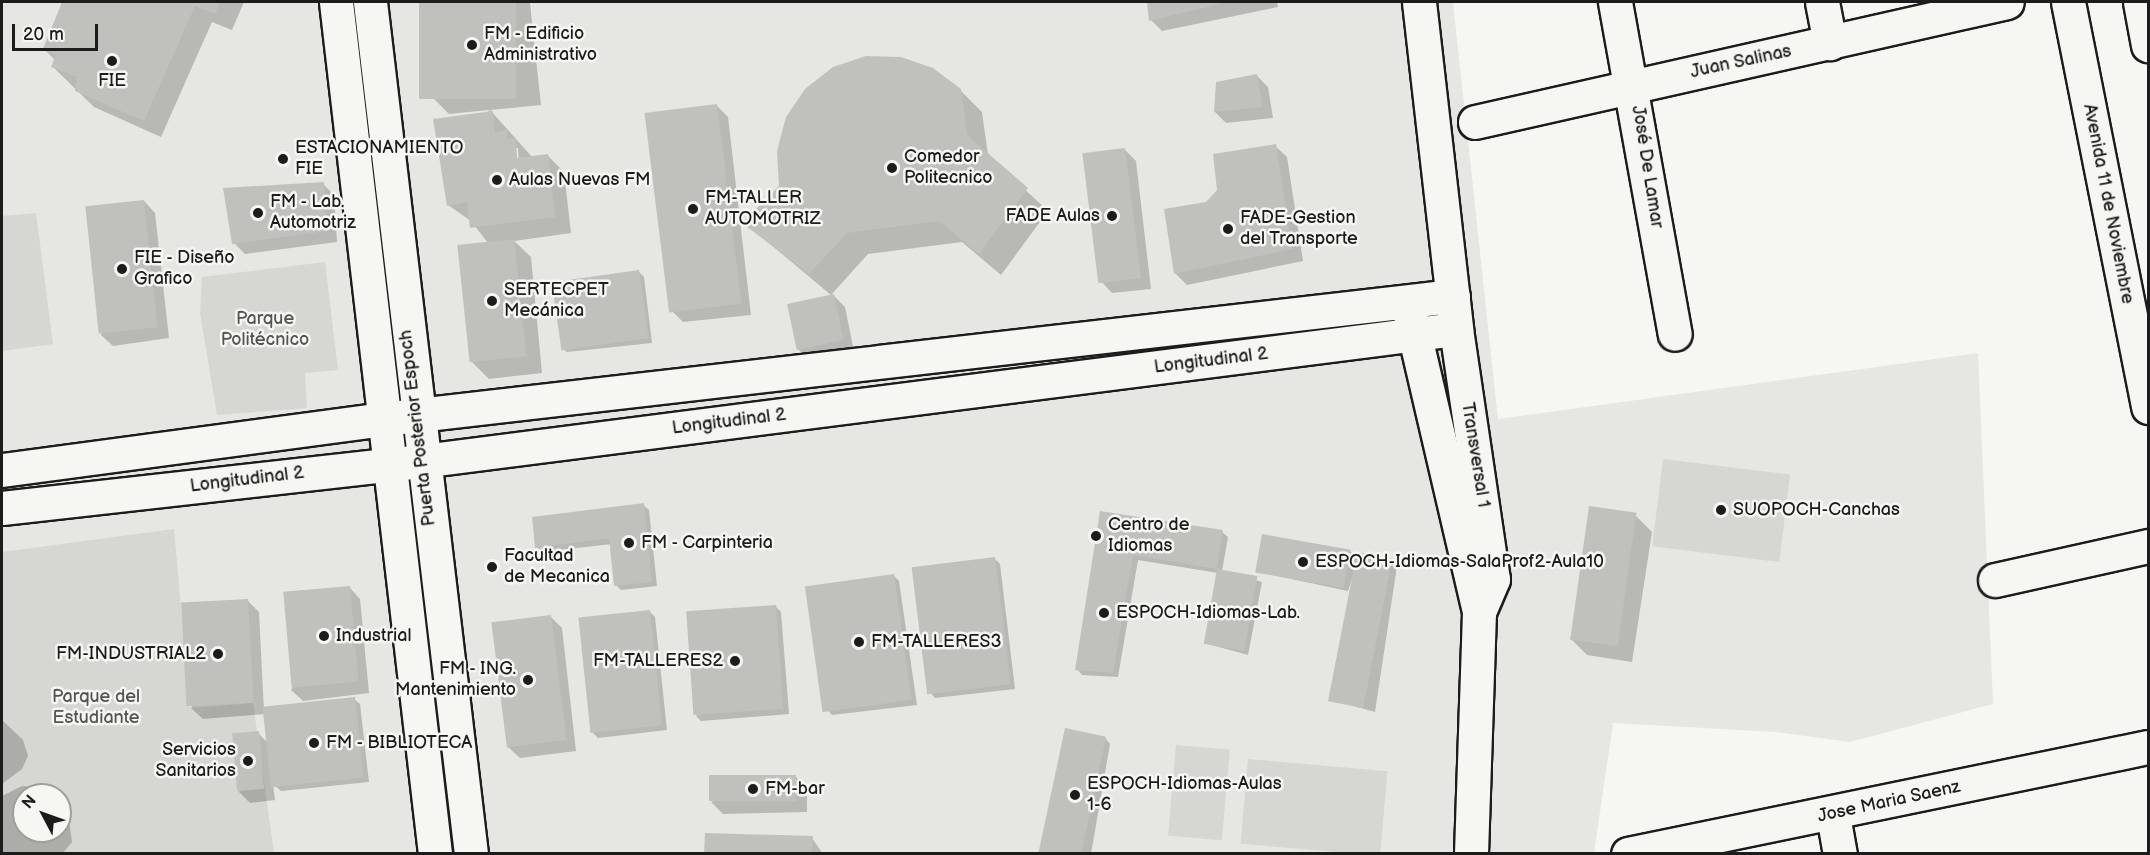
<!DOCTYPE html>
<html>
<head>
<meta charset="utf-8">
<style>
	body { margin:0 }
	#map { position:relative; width:2150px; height:855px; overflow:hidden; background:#f6f6f2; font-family:"Balsamiq Sans",sans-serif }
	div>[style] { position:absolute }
	.built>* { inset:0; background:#e6e6e2 }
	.green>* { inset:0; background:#d6d6d2; transform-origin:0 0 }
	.water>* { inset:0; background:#acaca9 }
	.shadow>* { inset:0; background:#0003 }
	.building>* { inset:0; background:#c0c0bd; transform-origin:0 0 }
	.roads { filter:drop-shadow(2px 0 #1c1c1c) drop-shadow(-2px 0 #1c1c1c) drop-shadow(0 2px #1c1c1c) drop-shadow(0 -2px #1c1c1c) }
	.minor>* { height:33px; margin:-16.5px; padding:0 16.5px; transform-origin:16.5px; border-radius:16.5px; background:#f6f6f2 }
	.secondary>* { height:33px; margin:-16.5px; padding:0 16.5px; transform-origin:16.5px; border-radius:16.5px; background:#f6f6f2 }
	.dots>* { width:16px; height:16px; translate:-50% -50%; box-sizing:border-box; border:3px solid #f6f6f2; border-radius:50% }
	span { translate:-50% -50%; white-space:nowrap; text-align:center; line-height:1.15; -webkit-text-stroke:5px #f6f6f2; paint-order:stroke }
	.poi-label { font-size:18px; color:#1c1c1c }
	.left { translate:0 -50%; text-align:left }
	.right { translate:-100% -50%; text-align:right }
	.street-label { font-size:18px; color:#1c1c1c }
	.park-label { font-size:18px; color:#545453 }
	.frame { position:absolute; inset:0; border:3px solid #1c1c1c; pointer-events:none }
	.north { position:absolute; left:12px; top:783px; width:60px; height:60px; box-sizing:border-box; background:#f6f6f2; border:2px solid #9f9f9c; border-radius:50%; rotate:311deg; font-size:16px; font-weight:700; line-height:24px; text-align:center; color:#1c1c1c }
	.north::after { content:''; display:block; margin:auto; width:21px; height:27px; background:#1c1c1c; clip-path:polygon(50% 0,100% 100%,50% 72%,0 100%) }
	.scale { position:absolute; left:12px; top:24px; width:86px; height:27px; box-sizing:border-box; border:3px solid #1c1c1c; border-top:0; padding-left:8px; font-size:18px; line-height:21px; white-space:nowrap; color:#1c1c1c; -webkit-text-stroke:4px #f6f6f2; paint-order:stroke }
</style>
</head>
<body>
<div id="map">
	<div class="built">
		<div style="clip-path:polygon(evenodd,2px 2px,1453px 2px,1498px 419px,1978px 353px,1993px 704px,1850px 742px,1777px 732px,1613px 723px,1594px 853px,2px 854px,2px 2px,24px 795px,60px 795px,60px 831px,24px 831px,24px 795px)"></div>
	</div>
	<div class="green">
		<div style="clip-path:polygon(36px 213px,53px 344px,2px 351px,2px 216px)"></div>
		<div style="clip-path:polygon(325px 262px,338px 370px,305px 373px,307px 408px,217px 415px,200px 313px,202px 277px)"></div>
		<div style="left:1663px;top:459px;width:128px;height:88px;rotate:7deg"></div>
		<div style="clip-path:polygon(evenodd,174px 529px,190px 708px,253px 703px,274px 853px,2px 853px,2px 552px,174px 529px,24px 795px,60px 795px,60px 831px,24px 831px,24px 795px)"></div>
		<div style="left:1176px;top:745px;width:54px;height:91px;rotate:5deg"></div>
		<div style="left:1248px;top:759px;width:140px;height:85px;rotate:5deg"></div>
	</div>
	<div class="water">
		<div style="clip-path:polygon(2px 720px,23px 740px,28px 756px,22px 769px,2px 784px)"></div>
		<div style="clip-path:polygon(22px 786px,43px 788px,50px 795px,24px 795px,24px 831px,60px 831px,60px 805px,68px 813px,72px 842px,63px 853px,2px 853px,2px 796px)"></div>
	</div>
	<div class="shadow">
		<div style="clip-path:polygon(64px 2px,244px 2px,232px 30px,212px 22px,161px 137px,94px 107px,53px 67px,55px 60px,44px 49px)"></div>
		<div style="clip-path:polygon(evenodd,421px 2px,530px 3px,541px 105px,490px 110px,533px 158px,547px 155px,564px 172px,571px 233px,514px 241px,531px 257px,542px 373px,489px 379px,472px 362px,488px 243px,471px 221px,448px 205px,489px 110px,449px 114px,432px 97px,421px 2px,515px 148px,518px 148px,519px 166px,516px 166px,515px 148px)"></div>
		<div style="clip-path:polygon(1148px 2px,1277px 2px,1278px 7px,1162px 31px,1151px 20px)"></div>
		<div style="clip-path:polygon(1257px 76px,1268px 87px,1273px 118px,1226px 123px,1215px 112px)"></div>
		<div style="clip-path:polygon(960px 90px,982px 112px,988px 155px,1048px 211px,1001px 275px,962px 242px,868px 254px,831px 295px,745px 223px)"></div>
		<div style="clip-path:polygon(717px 106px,728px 117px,751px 315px,683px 322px,672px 311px)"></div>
		<div style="clip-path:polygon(1275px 146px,1287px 157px,1303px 261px,1187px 285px,1176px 274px,1166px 210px,1206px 204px)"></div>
		<div style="clip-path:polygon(1125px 150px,1136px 161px,1151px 289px,1112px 293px,1101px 281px)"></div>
		<div style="clip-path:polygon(323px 184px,334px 195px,337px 242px,245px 254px,234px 243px)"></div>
		<div style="clip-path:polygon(144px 201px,155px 213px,169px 338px,113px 346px,101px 335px)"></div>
		<div style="clip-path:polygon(639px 272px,644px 277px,652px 343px,567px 352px,561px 347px)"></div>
		<div style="clip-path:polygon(834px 296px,845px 307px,854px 351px,809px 360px,797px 348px)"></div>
		<div style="clip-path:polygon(643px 505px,649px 510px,657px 586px,621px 590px,616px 585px,612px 544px,542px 552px,537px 547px)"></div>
		<div style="clip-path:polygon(1102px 513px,1222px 532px,1228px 537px,1222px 571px,1262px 582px,1248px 655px,1208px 644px,1218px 573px,1138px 560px,1118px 677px,1082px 675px,1077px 669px)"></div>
		<div style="clip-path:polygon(1635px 515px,1652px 532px,1632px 662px,1587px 655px,1570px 638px)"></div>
		<div style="clip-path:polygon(1350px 551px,1358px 559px,1392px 560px,1397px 566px,1375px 712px,1335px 701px,1357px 563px,1348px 591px,1258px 572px)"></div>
		<div style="clip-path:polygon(995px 559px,1000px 564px,1015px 689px,935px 698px,930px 692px)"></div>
		<div style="clip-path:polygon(894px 576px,899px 581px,917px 705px,832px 715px,827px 709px)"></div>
		<div style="clip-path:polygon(349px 587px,360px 599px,369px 693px,303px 701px,291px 690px)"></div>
		<div style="clip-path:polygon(247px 600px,259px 612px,264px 711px,354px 699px,360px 704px,369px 782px,281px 791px,273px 784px,275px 800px,250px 803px,239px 792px,258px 733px,269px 744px,265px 714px,203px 719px,191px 708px)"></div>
		<div style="clip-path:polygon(776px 607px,781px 612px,789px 714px,701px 721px,696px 716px)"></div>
		<div style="clip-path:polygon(649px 611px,655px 617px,667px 730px,598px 738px,592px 732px)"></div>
		<div style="clip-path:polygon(551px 617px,562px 628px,576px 751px,520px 758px,508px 747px)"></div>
		<div style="clip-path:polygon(1105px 738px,1110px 744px,1091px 854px,1047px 854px)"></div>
		<div style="clip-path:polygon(795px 776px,807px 788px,807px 812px,723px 814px,711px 802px)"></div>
		<div style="clip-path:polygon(812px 838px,823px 854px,706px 854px)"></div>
	</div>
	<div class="building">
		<div style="clip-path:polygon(62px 2px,220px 2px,215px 14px,195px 6px,144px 121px,75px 91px,77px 77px,51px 67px,56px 55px,43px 49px)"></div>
		<div style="left:419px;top:2px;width:97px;height:97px"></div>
		<div style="clip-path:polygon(1147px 2px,1223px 2px,1223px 3px,1149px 21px)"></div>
		<div style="clip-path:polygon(866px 56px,901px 57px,933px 68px,961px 89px,967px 135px,1028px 188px,979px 254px,939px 221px,847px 233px,809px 274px,742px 223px,779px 186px,777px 151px,786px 117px,805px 89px,833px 67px)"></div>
		<div style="clip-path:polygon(1257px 74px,1263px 107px,1214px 112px,1216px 82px)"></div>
		<div style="left:717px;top:104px;width:201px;height:73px;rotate:83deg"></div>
		<div style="clip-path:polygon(493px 111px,495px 133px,507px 129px,507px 139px,516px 138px,517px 158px,548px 154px,555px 217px,470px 228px,467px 202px,447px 206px,433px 119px)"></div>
		<div style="clip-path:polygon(1276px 144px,1292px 249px,1174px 274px,1164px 209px,1206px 202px,1217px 190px,1213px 154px)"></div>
		<div style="left:1125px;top:148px;width:131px;height:43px;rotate:83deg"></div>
		<div style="clip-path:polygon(324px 182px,326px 231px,232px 244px,223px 188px)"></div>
		<div style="left:144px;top:200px;width:128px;height:59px;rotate:84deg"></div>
		<div style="left:514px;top:239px;width:118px;height:57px;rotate:84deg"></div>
		<div style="left:639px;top:270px;width:69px;height:88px;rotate:82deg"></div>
		<div style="left:834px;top:294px;width:47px;height:48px;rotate:78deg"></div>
		<div style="clip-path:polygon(644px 503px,652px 582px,614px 586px,609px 538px,535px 548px,532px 517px)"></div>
		<div style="left:1589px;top:506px;width:48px;height:135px;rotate:8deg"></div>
		<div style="clip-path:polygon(1100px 511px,1223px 530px,1217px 569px,1133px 555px,1113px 673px,1075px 670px)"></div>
		<div style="left:1262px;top:534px;width:90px;height:39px;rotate:10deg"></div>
		<div style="left:1357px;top:552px;width:36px;height:152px;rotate:11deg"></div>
		<div style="left:995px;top:557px;width:128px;height:84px;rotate:83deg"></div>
		<div style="left:1217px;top:569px;width:41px;height:76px;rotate:10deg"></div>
		<div style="left:894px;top:574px;width:127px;height:90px;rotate:82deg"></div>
		<div style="left:350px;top:586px;width:96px;height:67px;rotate:85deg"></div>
		<div style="left:248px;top:599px;width:104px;height:67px;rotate:87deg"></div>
		<div style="left:776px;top:605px;width:104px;height:90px;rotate:86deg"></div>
		<div style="left:650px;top:610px;width:116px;height:72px;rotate:84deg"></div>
		<div style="left:551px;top:615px;width:126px;height:60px;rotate:83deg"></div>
		<div style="left:355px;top:697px;width:81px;height:93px;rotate:84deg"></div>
		<div style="left:1065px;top:728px;width:42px;height:128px;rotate:12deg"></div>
		<div style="left:259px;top:731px;width:58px;height:27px;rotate:85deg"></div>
		<div style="left:796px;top:775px;width:26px;height:87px;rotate:90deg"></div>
		<div style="clip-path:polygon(705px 833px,813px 836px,812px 854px,704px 854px)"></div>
	</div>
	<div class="roads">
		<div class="minor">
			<div style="left:336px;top:2px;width:858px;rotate:83.37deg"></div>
			<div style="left:370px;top:2px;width:858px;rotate:83.24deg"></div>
			<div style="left:1419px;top:2px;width:329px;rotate:83.5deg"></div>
			<div style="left:1456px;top:329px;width:253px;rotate:81.6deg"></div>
			<div style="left:1493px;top:579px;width:36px;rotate:113deg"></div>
			<div style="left:1615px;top:2px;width:337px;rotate:79.8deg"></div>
			<div style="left:1822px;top:2px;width:42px;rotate:79deg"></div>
			<div style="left:1475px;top:122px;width:545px;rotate:-12.71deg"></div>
			<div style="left:1410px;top:315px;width:305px;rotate:76.9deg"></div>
			<div style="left:1479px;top:612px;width:242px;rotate:91.9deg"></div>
			<div style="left:2px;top:470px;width:384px;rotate:-7.6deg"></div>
			<div style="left:383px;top:419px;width:1077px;rotate:-6.56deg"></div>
			<div style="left:2px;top:508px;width:423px;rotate:-6.4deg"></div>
			<div style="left:422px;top:461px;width:1042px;rotate:-7.28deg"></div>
			<div style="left:1995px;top:580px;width:157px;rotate:-12.5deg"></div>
			<div style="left:1833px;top:815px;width:40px;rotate:80deg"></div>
			<div style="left:1628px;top:854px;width:531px;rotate:-11.63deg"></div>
		</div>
		<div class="secondary">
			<div style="left:2068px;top:2px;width:413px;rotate:78.8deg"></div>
			<div style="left:2140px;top:2px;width:44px;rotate:79.5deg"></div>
		</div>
	</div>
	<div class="dots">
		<div style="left:472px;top:45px;background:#1c1c1c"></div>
		<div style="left:112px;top:61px;background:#1c1c1c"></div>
		<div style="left:283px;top:159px;background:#1c1c1c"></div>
		<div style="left:892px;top:168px;background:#1c1c1c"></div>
		<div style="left:497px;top:180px;background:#1c1c1c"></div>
		<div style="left:693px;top:209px;background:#1c1c1c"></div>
		<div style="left:258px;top:213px;background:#1c1c1c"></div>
		<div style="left:1112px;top:216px;background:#1c1c1c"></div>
		<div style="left:1228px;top:229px;background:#1c1c1c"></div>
		<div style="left:122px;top:269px;background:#1c1c1c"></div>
		<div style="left:492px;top:301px;background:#1c1c1c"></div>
		<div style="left:1721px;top:510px;background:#1c1c1c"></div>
		<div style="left:1096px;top:536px;background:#1c1c1c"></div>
		<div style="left:629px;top:543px;background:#1c1c1c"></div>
		<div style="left:1303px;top:562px;background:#1c1c1c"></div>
		<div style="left:492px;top:567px;background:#1c1c1c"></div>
		<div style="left:1104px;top:613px;background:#1c1c1c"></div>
		<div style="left:324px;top:636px;background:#1c1c1c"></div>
		<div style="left:859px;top:642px;background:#1c1c1c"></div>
		<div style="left:218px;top:654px;background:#1c1c1c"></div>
		<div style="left:735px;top:661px;background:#1c1c1c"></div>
		<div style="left:528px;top:680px;background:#1c1c1c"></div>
		<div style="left:314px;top:743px;background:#1c1c1c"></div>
		<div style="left:248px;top:761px;background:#1c1c1c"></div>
		<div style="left:753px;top:789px;background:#1c1c1c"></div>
		<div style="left:1075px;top:795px;background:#1c1c1c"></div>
	</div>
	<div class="poi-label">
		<span class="left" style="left:484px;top:45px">FM - Edificio<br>Administrativo</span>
		<span style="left:112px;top:81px">FIE</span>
		<span class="left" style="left:295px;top:159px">ESTACIONAMIENTO<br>FIE</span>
		<span class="left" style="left:904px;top:168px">Comedor<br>Politecnico</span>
		<span class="left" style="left:509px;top:180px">Aulas Nuevas FM</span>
		<span class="left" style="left:705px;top:209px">FM-TALLER<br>AUTOMOTRIZ</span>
		<span class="left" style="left:270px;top:213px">FM - Lab.<br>Automotriz</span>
		<span class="right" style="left:1100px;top:216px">FADE Aulas</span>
		<span class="left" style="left:1240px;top:229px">FADE-Gestion<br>del Transporte</span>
		<span class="left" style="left:134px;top:269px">FIE - Diseño<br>Grafico</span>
		<span class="left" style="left:504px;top:301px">SERTECPET<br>Mecánica</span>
		<span class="left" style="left:1733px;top:510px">SUOPOCH-Canchas</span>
		<span class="left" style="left:1108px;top:536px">Centro de<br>Idiomas</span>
		<span class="left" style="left:641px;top:543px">FM - Carpinteria</span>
		<span class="left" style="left:504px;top:567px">Facultad<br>de Mecanica</span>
		<span class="left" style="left:1315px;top:562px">ESPOCH-Idiomas-SalaProf2-Aula10</span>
		<span class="left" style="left:1116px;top:613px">ESPOCH-Idiomas-Lab.</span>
		<span class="left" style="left:336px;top:636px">Industrial</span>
		<span class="left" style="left:871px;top:642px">FM-TALLERES3</span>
		<span class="right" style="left:206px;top:654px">FM-INDUSTRIAL2</span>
		<span class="right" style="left:723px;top:661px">FM-TALLERES2</span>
		<span class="right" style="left:516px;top:680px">FM - ING.<br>Mantenimiento</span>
		<span class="left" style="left:326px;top:743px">FM - BIBLIOTECA</span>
		<span class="right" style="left:236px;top:761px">Servicios<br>Sanitarios</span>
		<span class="left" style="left:1087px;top:795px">ESPOCH-Idiomas-Aulas<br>1-6</span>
		<span class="left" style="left:765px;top:789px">FM-bar</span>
	</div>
	<div class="street-label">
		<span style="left:1741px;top:62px;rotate:-12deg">Juan Salinas</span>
		<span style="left:1647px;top:167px;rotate:81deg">José De Lamar</span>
		<span style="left:2108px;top:204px;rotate:79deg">Avenida 11 de Noviembre</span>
		<span style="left:1211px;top:361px;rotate:-7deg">Longitudinal 2</span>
		<span style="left:729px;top:422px;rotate:-7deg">Longitudinal 2</span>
		<span style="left:418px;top:428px;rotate:-97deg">Puerta Posterior Espoch</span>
		<span style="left:1475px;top:455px;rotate:81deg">Transversal 1</span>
		<span style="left:247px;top:480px;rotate:-7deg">Longitudinal 2</span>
		<span style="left:1889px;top:802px;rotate:-12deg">Jose Maria Saenz</span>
	</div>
	<div class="park-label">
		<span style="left:265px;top:330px">Parque<br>Politécnico</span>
		<span style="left:96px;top:708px">Parque del<br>Estudiante</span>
	</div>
	<div class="frame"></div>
	<div class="north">N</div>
	<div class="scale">20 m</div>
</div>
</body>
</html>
